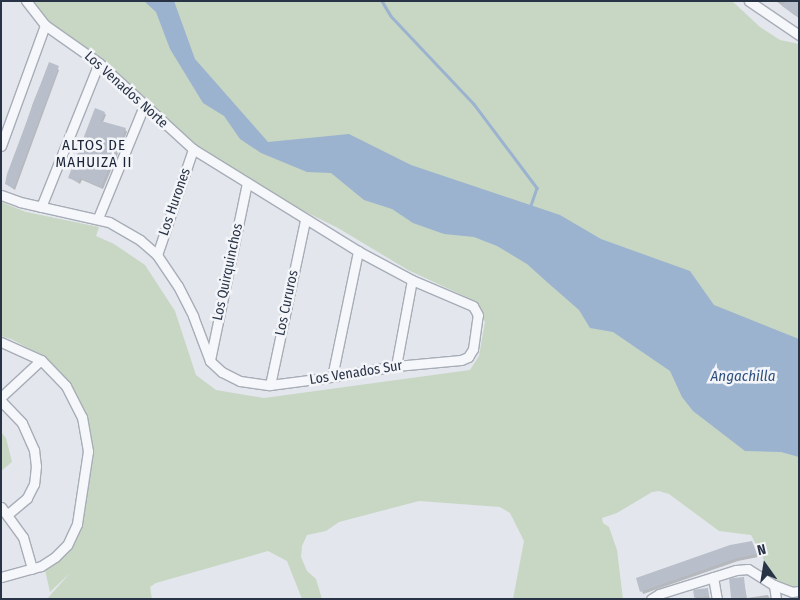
<!DOCTYPE html>
<html>
<head>
<meta charset="utf-8">
<style>
	body { margin:0 }
	#map { position:relative; width:800px; height:600px; overflow:hidden; background:#e3e6ec; font-family:"Fira Sans Condensed",sans-serif }
	div>[style] { position:absolute }
	.green>* { inset:0; background:#c8d7c3 }
	.water>* { inset:0; background:#9bb3cf }
	.shadow>* { inset:0; background:#0003 }
	.stream>* { height:2.5px; margin:-1.25px; padding:0 1.25px; transform-origin:1.25px; border-radius:1.25px; background:#9bb3cf }
	.building>* { inset:0; background:#b9bfca; transform-origin:0 0 }
	.roads { filter:drop-shadow(1px 0 #a7adb7) drop-shadow(-1px 0 #a7adb7) drop-shadow(0 1px #a7adb7) drop-shadow(0 -1px #a7adb7) }
	.street>* { height:9px; margin:-4.5px; padding:0 4.5px; transform-origin:4.5px; border-radius:4.5px; background:#f6f7fa }
	span { translate:-50% -50%; white-space:nowrap; text-align:center; line-height:1.15; -webkit-text-stroke:5px #f3f5f9; paint-order:stroke }
	.street-label { font-size:14px; color:#293346 }
	.neighbourhood-label { font-size:15px; color:#1b2437; letter-spacing:1px }
	.water-label { font-size:15px; color:#2f507e; font-style:italic }
	.frame { position:absolute; inset:0; border:2px solid #293346; pointer-events:none }
	.north { position:absolute; left:740px; top:540px; width:50px; height:50px; -webkit-text-stroke:4px #f3f5f9; paint-order:stroke; rotate:347deg; font-size:14px; font-weight:700; line-height:20px; text-align:center; color:#293346 }
	.north::after { content:''; display:block; margin:auto; width:18px; height:22px; background:#293346; clip-path:polygon(50% 0,100% 100%,50% 72%,0 100%) }
</style>
</head>
<body>
<div id="map">
	<div class="green">
		<div style="clip-path:polygon(34px 1px,732px 1px,760px 27px,780px 40px,799px 44px,799px 591px,777px 585px,751px 535px,719px 531px,669px 494px,659px 491px,652px 492px,617px 513px,602px 518px,603px 523px,609px 527px,617px 550px,623px 599px,513px 599px,524px 541px,510px 513px,500px 507px,419px 501px,339px 522px,326px 531px,307px 535px,302px 546px,301px 557px,307px 571px,316px 579px,322px 599px,302px 599px,287px 561px,268px 551px,156px 583px,150px 587px,152px 599px,47px 599px,70px 573px,50px 592px,45px 570px,69px 549px,81px 530px,91px 467px,90px 442px,81px 405px,61px 373px,43px 356px,11px 339px,1px 336px,1px 202px,26px 212px,99px 227px,96px 236px,114px 244px,145px 265px,175px 311px,196px 375px,216px 390px,264px 398px,470px 370px,479px 356px,485px 322px,477px 302px,408px 270px,338px 228px,286px 202px,194px 144px,54px 26px,43px 16px)"></div>
		<div style="clip-path:polygon(1px 432px,6px 438px,12px 462px,1px 471px)"></div>
	</div>
	<div class="water">
		<div style="clip-path:polygon(144px 1px,174px 1px,195px 59px,268px 142px,349px 134px,411px 165px,560px 215px,601px 239px,690px 271px,714px 305px,799px 339px,799px 457px,781px 452px,745px 451px,693px 411px,682px 397px,670px 371px,613px 332px,590px 328px,579px 310px,547px 282px,527px 264px,497px 246px,474px 237px,444px 234px,413px 223px,392px 209px,364px 200px,331px 173px,307px 172px,261px 153px,240px 139px,224px 116px,203px 103px,170px 49px,156px 12px)"></div>
	</div>
	<div class="shadow">
		<div style="clip-path:polygon(776px 1px,799px 1px,799px 18px,793px 14px)"></div>
		<div style="clip-path:polygon(49px 64px,59px 70px,15px 190px,6px 184px,33px 103px)"></div>
		<div style="clip-path:polygon(104px 113px,106px 115px,103px 122px,125px 129px,127px 132px,103px 189px,82px 180px,80px 184px,70px 178px)"></div>
		<div style="clip-path:polygon(753px 545px,758px 557px,738px 561px,643px 594px,642px 591px,637px 579px)"></div>
		<div style="clip-path:polygon(743px 579px,747px 598px,768px 595px,770px 599px,733px 599px,731px 580px)"></div>
		<div style="clip-path:polygon(707px 589px,710px 599px,696px 599px,695px 592px)"></div>
	</div>
	<div class="stream">
		<div style="left:382px;top:1px;width:17px;rotate:59deg"></div>
		<div style="left:391px;top:16px;width:121px;rotate:46.7deg"></div>
		<div style="left:474px;top:104px;width:105px;rotate:53.1deg"></div>
		<div style="left:537px;top:188px;width:18px;rotate:109deg"></div>
	</div>
	<div class="building">
		<div style="clip-path:polygon(786px 1px,799px 1px,799px 17px,782px 6px)"></div>
		<div style="clip-path:polygon(49px 62px,59px 66px,14px 188px,5px 184px,7px 174px)"></div>
		<div style="clip-path:polygon(95px 108px,105px 112px,101px 121px,126px 128px,101px 187px,80px 178px,79px 182px,68px 178px)"></div>
		<div style="clip-path:polygon(752px 541px,757px 554px,737px 558px,640px 592px,636px 578px,730px 545px)"></div>
		<div style="left:744px;top:577px;width:20px;height:15px;rotate:84deg"></div>
		<div style="left:708px;top:588px;width:8px;height:15px;rotate:83deg"></div>
	</div>
	<div class="roads">
		<div class="street">
			<div style="left:749px;top:1px;width:60px;rotate:34.2deg"></div>
			<div style="left:1px;top:146px;width:129px;rotate:-70deg"></div>
			<div style="left:1px;top:195px;width:20px;rotate:20deg"></div>
			<div style="left:20px;top:202px;width:91px;rotate:12.7deg"></div>
			<div style="left:109px;top:222px;width:36px;rotate:30deg"></div>
			<div style="left:140px;top:240px;width:23px;rotate:41deg"></div>
			<div style="left:157px;top:255px;width:37px;rotate:56deg"></div>
			<div style="left:178px;top:286px;width:34px;rotate:63deg"></div>
			<div style="left:193px;top:316px;width:48px;rotate:69.3deg"></div>
			<div style="left:210px;top:361px;width:16px;rotate:43deg"></div>
			<div style="left:222px;top:372px;width:20px;rotate:27deg"></div>
			<div style="left:240px;top:381px;width:30px;rotate:8deg"></div>
			<div style="left:270px;top:385px;width:63px;rotate:-7.4deg"></div>
			<div style="left:332px;top:377px;width:65px;rotate:-9.8deg"></div>
			<div style="left:396px;top:366px;width:65px;rotate:-5.3deg"></div>
			<div style="left:461px;top:360px;width:8px;rotate:-23deg"></div>
			<div style="left:468px;top:357px;width:9px;rotate:-58deg"></div>
			<div style="left:473px;top:349px;width:34px;rotate:-82deg"></div>
			<div style="left:478px;top:315px;width:10px;rotate:-119deg"></div>
			<div style="left:473px;top:306px;width:66px;rotate:-156.9deg"></div>
			<div style="left:412px;top:280px;width:61px;rotate:-151.8deg"></div>
			<div style="left:358px;top:251px;width:194px;rotate:-148.3deg"></div>
			<div style="left:193px;top:149px;width:127px;rotate:-137.5deg"></div>
			<div style="left:99px;top:63px;width:66px;rotate:-144.9deg"></div>
			<div style="left:45px;top:25px;width:31px;rotate:-128deg"></div>
			<div style="left:41px;top:207px;width:155px;rotate:-68.1deg"></div>
			<div style="left:98px;top:218px;width:121px;rotate:-67.7deg"></div>
			<div style="left:157px;top:255px;width:112px;rotate:-71.2deg"></div>
			<div style="left:1px;top:342px;width:44px;rotate:24.2deg"></div>
			<div style="left:41px;top:360px;width:36px;rotate:46deg"></div>
			<div style="left:66px;top:386px;width:35px;rotate:63deg"></div>
			<div style="left:82px;top:417px;width:35px;rotate:80deg"></div>
			<div style="left:88px;top:451px;width:74px;rotate:98.6deg"></div>
			<div style="left:77px;top:524px;width:23px;rotate:115deg"></div>
			<div style="left:67px;top:545px;width:17px;rotate:135deg"></div>
			<div style="left:55px;top:557px;width:17px;rotate:147deg"></div>
			<div style="left:41px;top:566px;width:41px;rotate:164.6deg"></div>
			<div style="left:210px;top:360px;width:181px;rotate:-78.2deg"></div>
			<div style="left:396px;top:366px;width:87px;rotate:-79.5deg"></div>
			<div style="left:332px;top:377px;width:129px;rotate:-78.3deg"></div>
			<div style="left:270px;top:385px;width:169px;rotate:-78deg"></div>
			<div style="left:1px;top:397px;width:54px;rotate:-42.8deg"></div>
			<div style="left:1px;top:401px;width:30px;rotate:46deg"></div>
			<div style="left:22px;top:423px;width:30px;rotate:66deg"></div>
			<div style="left:34px;top:450px;width:16px;rotate:83deg"></div>
			<div style="left:36px;top:466px;width:18px;rotate:96deg"></div>
			<div style="left:34px;top:484px;width:16px;rotate:117deg"></div>
			<div style="left:27px;top:498px;width:26px;rotate:140deg"></div>
			<div style="left:1px;top:507px;width:37px;rotate:54deg"></div>
			<div style="left:23px;top:537px;width:33px;rotate:74deg"></div>
			<div style="left:713px;top:577px;width:22px;rotate:80deg"></div>
			<div style="left:774px;top:585px;width:14px;rotate:82deg"></div>
			<div style="left:651px;top:599px;width:9px;rotate:-32deg"></div>
			<div style="left:659px;top:594px;width:81px;rotate:-17.3deg"></div>
			<div style="left:736px;top:570px;width:12px;rotate:-5deg"></div>
			<div style="left:748px;top:569px;width:31px;rotate:32deg"></div>
			<div style="left:774px;top:585px;width:19px;rotate:21deg"></div>
			<div style="left:792px;top:592px;width:7px;rotate:-8deg"></div>
		</div>
	</div>
	<div class="street-label">
		<span style="left:126px;top:90px;rotate:42deg">Los Venados Norte</span>
		<span style="left:175px;top:202px;rotate:-71deg">Los Hurones</span>
		<span style="left:228px;top:272px;rotate:-78deg">Los Quirquinchos</span>
		<span style="left:287px;top:303px;rotate:-78deg">Los Cururos</span>
		<span style="left:356px;top:373px;rotate:-9deg">Los Venados Sur</span>
	</div>
	<div class="neighbourhood-label">
		<span style="left:94px;top:154px">ALTOS DE<br>MAHUIZA II</span>
	</div>
	<div class="water-label">
		<span style="left:743px;top:377px">Angachilla</span>
	</div>
	<div class="frame"></div>
	<div class="north">N</div>
</div>
</body>
</html>
